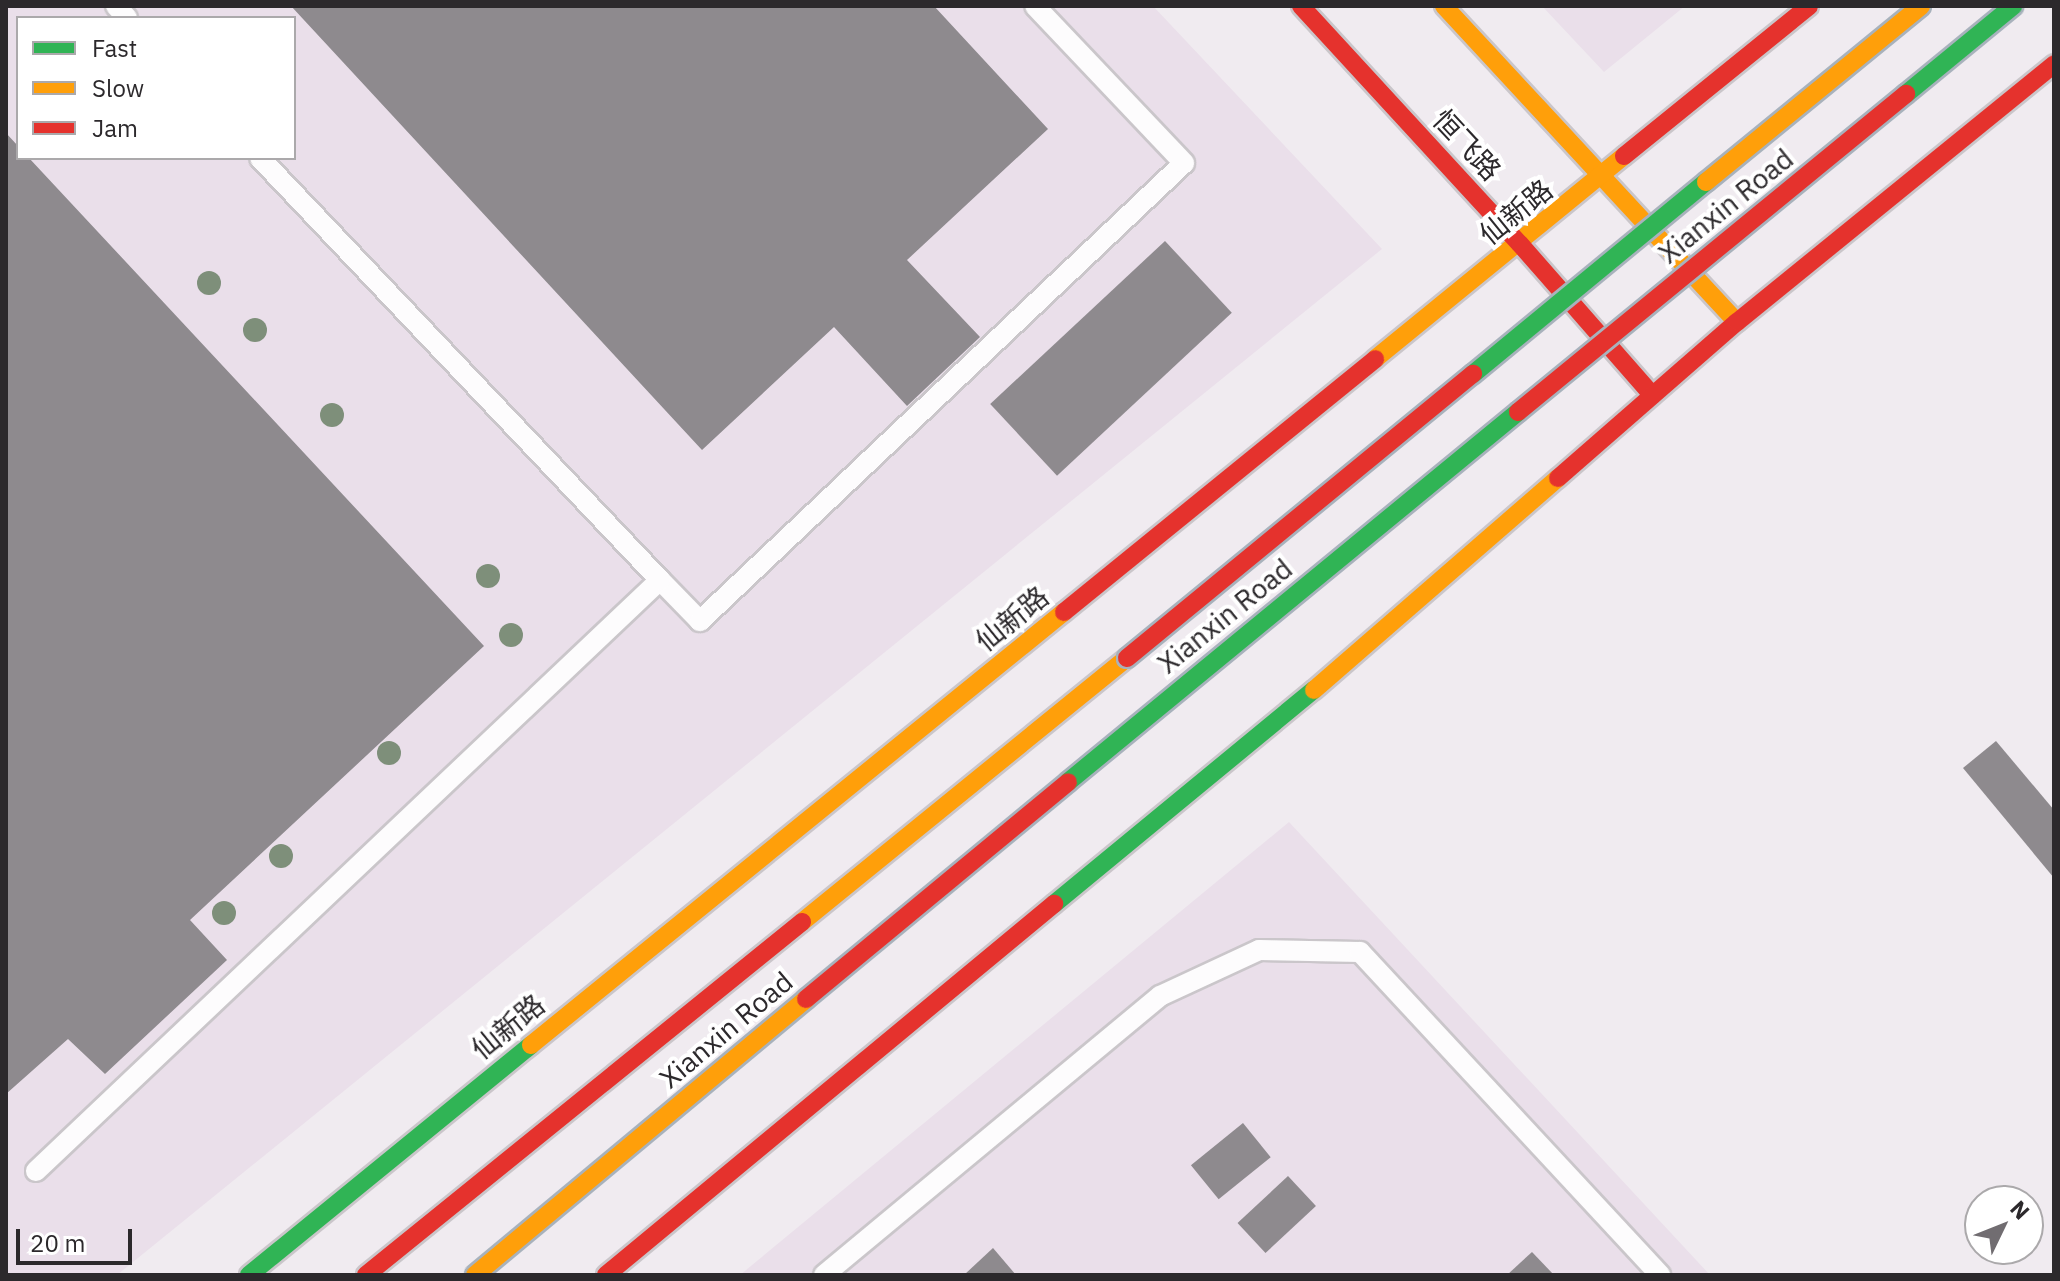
<!DOCTYPE html>
<html>
<head>
<meta charset="utf-8">
<style>
	body { margin:0 }
	#map { position:relative; width:2060px; height:1281px; overflow:hidden; background:#f0ebf0; font-family:"IBM Plex Sans","Noto Sans SC",sans-serif }
	div>[style] { position:absolute }
	.built>* { inset:0; background:#eadfea }
	.building>* { inset:0; background:#8e8a8e; transform-origin:0 0 }
	.roads { filter:drop-shadow(2px 0 #cac6ca) drop-shadow(-2px 0 #cac6ca) drop-shadow(0 2px #cac6ca) drop-shadow(0 -2px #cac6ca) }
	.lane>* { height:20px; margin:-10px; padding:0 10px; transform-origin:10px; border-radius:10px; background:#fdfcfd }
	.fast>* { height:18px; margin:-9px; padding:0 9px; transform-origin:9px; border-radius:9px; background:#30b455 }
	.slow>* { height:18px; margin:-9px; padding:0 9px; transform-origin:9px; border-radius:9px; background:#ff9f0a }
	.jam>* { height:18px; margin:-9px; padding:0 9px; transform-origin:9px; border-radius:9px; background:#e5322d }
	.bridges { filter:drop-shadow(2px 0 #a8b2bc) drop-shadow(-2px 0 #a8b2bc) drop-shadow(0 2px #a8b2bc) drop-shadow(0 -2px #a8b2bc) }
	.fast-bridge>* { height:18px; margin:-9px; padding:0 9px; transform-origin:9px; border-radius:9px; background:#30b455 }
	.slow-bridge>* { height:18px; margin:-9px; padding:0 9px; transform-origin:9px; border-radius:9px; background:#ff9f0a }
	.jam-bridge>* { height:18px; margin:-9px; padding:0 9px; transform-origin:9px; border-radius:9px; background:#e5322d }
	.trees>* { width:24px; height:24px; margin:-12px; border-radius:50%; background:#7e8f7a }
	span { translate:-50% -50%; white-space:nowrap; text-align:center; line-height:1.15; -webkit-text-stroke:8px #fff; paint-order:stroke }
	.street-label { font-size:28px; color:#2c292c }
	.frame { position:absolute; inset:0; border:8px solid #2c292c; pointer-events:none }
	.legend { position:absolute; left:16px; top:16px; width:280px; height:144px; box-sizing:border-box; background:#fff; border:2px solid #aba9ab; margin:0; padding:10px 14px; list-style:none; font-size:24px; color:#2c292c }
	.legend li { display:flex; align-items:center; gap:16px; height:40px }
	.legend b { width:40px; border:2px solid #aba9ab }
	.north { position:absolute; left:1964px; top:1185px; width:80px; height:80px; box-sizing:border-box; background:#fff; border:2px solid #aba9ab; border-radius:50%; rotate:47deg; font-size:22px; font-weight:700; line-height:32px; text-align:center; color:#2c292c }
	.north::after { content:''; display:block; margin:auto; width:28px; height:36px; background:#716d71; clip-path:polygon(50% 0,100% 100%,50% 72%,0 100%) }
	.scale { position:absolute; left:16px; top:1229px; width:116px; height:36px; box-sizing:border-box; border:4px solid #2c292c; border-top:0; padding-left:10px; font-size:24px; line-height:28px; white-space:nowrap; color:#2c292c; -webkit-text-stroke:6px #fff; paint-order:stroke }
</style>
</head>
<body>
<div id="map">
	<div class="built">
		<div style="clip-path:polygon(evenodd,6px 6px,1153px 6px,1382px 249px,117px 1275px,6px 1275px,6px 6px,18px 18px,294px 18px,294px 158px,18px 158px,18px 18px)"></div>
		<div style="clip-path:polygon(1542px 6px,1685px 6px,1604px 72px)"></div>
		<div style="clip-path:polygon(1289px 822px,1710px 1275px,740px 1275px)"></div>
	</div>
	<div class="building">
		<div style="clip-path:polygon(291px 6px,934px 6px,1048px 129px,907px 260px,980px 337px,907px 406px,834px 327px,702px 450px)"></div>
		<div style="clip-path:polygon(6px 133px,18px 146px,18px 158px,29px 158px,484px 646px,190px 920px,227px 960px,105px 1074px,68px 1039px,6px 1094px)"></div>
		<div style="left:1165px;top:241px;width:98px;height:239px;rotate:47deg"></div>
		<div style="clip-path:polygon(1996px 741px,2054px 810px,2054px 878px,1963px 768px)"></div>
		<div style="left:1243px;top:1123px;width:44px;height:67px;rotate:51deg"></div>
		<div style="left:1288px;top:1176px;width:41px;height:69px;rotate:47deg"></div>
		<div style="clip-path:polygon(993px 1248px,1016px 1275px,964px 1275px)"></div>
		<div style="clip-path:polygon(1532px 1252px,1554px 1275px,1507px 1275px)"></div>
	</div>
	<div class="roads">
		<div class="lane">
			<div style="left:116px;top:6px;width:16px;rotate:47deg"></div>
			<div style="left:660px;top:580px;width:57px;rotate:45.7deg"></div>
			<div style="left:700px;top:621px;width:666px;rotate:-43.42deg"></div>
			<div style="left:1184px;top:163px;width:216px;rotate:-133.5deg"></div>
			<div style="left:36px;top:1171px;width:859px;rotate:-43.44deg"></div>
			<div style="left:660px;top:580px;width:581px;rotate:-133.47deg"></div>
			<div style="left:824px;top:1275px;width:437px;rotate:-39.7deg"></div>
			<div style="left:1160px;top:996px;width:109px;rotate:-24.9deg"></div>
			<div style="left:1259px;top:950px;width:101px;rotate:1.1deg"></div>
			<div style="left:1360px;top:952px;width:441px;rotate:47.1deg"></div>
		</div>
		<div class="fast">
			<div style="left:1054px;top:904px;width:337px;rotate:-39.5deg"></div>
			<div style="left:249px;top:1275px;width:364px;rotate:-39.2deg"></div>
		</div>
		<div class="slow">
			<div style="left:1444px;top:6px;width:431px;rotate:47.2deg"></div>
			<div style="left:1375px;top:359px;width:321px;rotate:-39.2deg"></div>
			<div style="left:1314px;top:690px;width:323px;rotate:-41deg"></div>
			<div style="left:802px;top:922px;width:419px;rotate:-39.1deg"></div>
			<div style="left:531px;top:1045px;width:687px;rotate:-39.09deg"></div>
		</div>
		<div class="jam">
			<div style="left:1301px;top:6px;width:323px;rotate:47.4deg"></div>
			<div style="left:1520px;top:244px;width:201px;rotate:48.8deg"></div>
			<div style="left:1624px;top:156px;width:238px;rotate:-39deg"></div>
			<div style="left:1558px;top:478px;width:237px;rotate:-41.1deg"></div>
			<div style="left:1737px;top:322px;width:409px;rotate:-39.1deg"></div>
			<div style="left:1064px;top:612px;width:401px;rotate:-39.1deg"></div>
			<div style="left:366px;top:1275px;width:561px;rotate:-38.99deg"></div>
			<div style="left:606px;top:1275px;width:582px;rotate:-39.63deg"></div>
		</div>
	</div>
	<div class="bridges">
		<div class="fast-bridge">
			<div style="left:1906px;top:94px;width:139px;rotate:-39.4deg"></div>
			<div style="left:1473px;top:374px;width:302px;rotate:-39.5deg"></div>
			<div style="left:1068px;top:782px;width:583px;rotate:-39.43deg"></div>
		</div>
		<div class="slow-bridge">
			<div style="left:1706px;top:182px;width:278px;rotate:-39.3deg"></div>
			<div style="left:475px;top:1275px;width:431px;rotate:-39.8deg"></div>
		</div>
		<div class="jam-bridge">
			<div style="left:1518px;top:412px;width:502px;rotate:-39.34deg"></div>
			<div style="left:1127px;top:658px;width:448px;rotate:-39.4deg"></div>
			<div style="left:806px;top:999px;width:340px;rotate:-39.6deg"></div>
		</div>
	</div>
	<div class="trees">
		<div style="left:209px;top:283px"></div>
		<div style="left:255px;top:330px"></div>
		<div style="left:332px;top:415px"></div>
		<div style="left:488px;top:576px"></div>
		<div style="left:511px;top:635px"></div>
		<div style="left:389px;top:753px"></div>
		<div style="left:281px;top:856px"></div>
		<div style="left:224px;top:913px"></div>
	</div>
	<div class="street-label">
		<span style="left:1467px;top:145px;rotate:47deg">恒飞路</span>
		<span style="left:1726px;top:206px;rotate:-39deg">Xianxin Road</span>
		<span style="left:1516px;top:212px;rotate:-39deg">仙新路</span>
		<span style="left:1225px;top:616px;rotate:-39deg">Xianxin Road</span>
		<span style="left:1012px;top:619px;rotate:-39deg">仙新路</span>
		<span style="left:508px;top:1027px;rotate:-39deg">仙新路</span>
		<span style="left:726px;top:1030px;rotate:-40deg">Xianxin Road</span>
	</div>
	<div class="frame"></div>
	<ul class="legend">
	<li><b style="height:10px;background:#30b455"></b>Fast</li>
	<li><b style="height:10px;background:#ff9f0a"></b>Slow</li>
	<li><b style="height:10px;background:#e5322d"></b>Jam</li>
	</ul>
	<div class="north">N</div>
	<div class="scale">20 m</div>
</div>
</body>
</html>
